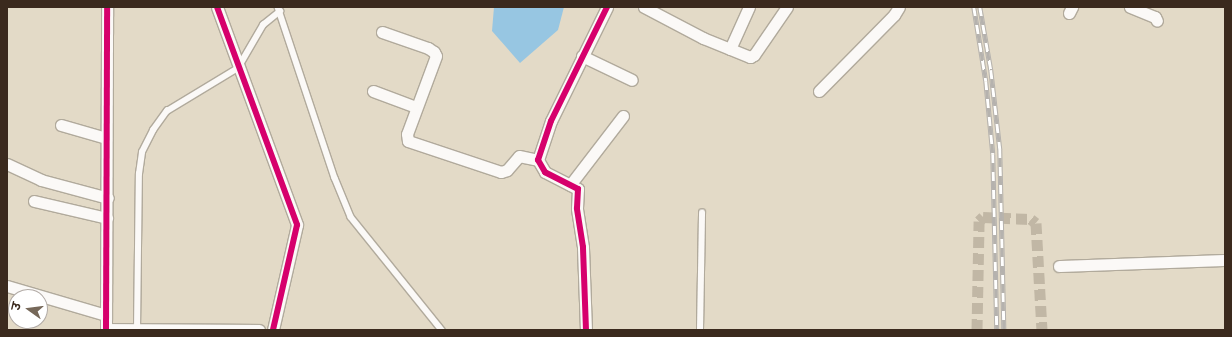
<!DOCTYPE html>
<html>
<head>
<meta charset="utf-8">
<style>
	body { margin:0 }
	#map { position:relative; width:1232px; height:337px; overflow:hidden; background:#e3dac7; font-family:"Shantell Sans","Playpen Sans Deva",sans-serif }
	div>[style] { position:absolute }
	.water>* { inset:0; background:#97c6e2 }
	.minor-tunnel>* { height:11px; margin-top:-5.5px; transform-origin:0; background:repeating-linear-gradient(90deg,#c1b7a5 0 11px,transparent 0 16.5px) }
	.roads { filter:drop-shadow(1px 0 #b1aa9c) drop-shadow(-1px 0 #b1aa9c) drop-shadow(0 1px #b1aa9c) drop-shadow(0 -1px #b1aa9c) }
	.service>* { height:5.5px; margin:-2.75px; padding:0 2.75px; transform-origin:2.75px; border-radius:2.75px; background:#fbf9f7 }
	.minor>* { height:11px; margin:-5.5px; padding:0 5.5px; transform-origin:5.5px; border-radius:5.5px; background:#fbf9f7 }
	.rail>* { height:4.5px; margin-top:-2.25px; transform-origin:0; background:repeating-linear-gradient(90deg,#fff 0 9px,#b5b2ae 0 18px); box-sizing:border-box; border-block:1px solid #b5b2ae }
	.cycleway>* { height:6px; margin:-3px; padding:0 3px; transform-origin:3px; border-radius:3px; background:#d6006c }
	span { translate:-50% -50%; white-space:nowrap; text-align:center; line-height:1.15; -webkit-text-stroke:3.5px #fff; paint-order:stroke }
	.frame { position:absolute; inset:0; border:8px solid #3b2a1e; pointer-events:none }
	.north { position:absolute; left:8px; top:289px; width:40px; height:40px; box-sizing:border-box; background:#fff; border:1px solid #b1aaa5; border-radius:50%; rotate:284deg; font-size:11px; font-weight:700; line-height:16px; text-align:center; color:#3b2a1e }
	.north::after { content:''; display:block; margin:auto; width:14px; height:18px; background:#766859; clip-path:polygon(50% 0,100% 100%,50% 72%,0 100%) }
</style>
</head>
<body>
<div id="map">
	<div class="water">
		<div style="clip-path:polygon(494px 7px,564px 7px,558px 30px,520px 63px,492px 31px)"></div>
	</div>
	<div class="minor-tunnel">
		<div style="left:977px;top:330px;width:109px;rotate:-88.9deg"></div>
		<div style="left:979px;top:221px;width:6px;rotate:-45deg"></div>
		<div style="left:983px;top:217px;width:48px;rotate:2.4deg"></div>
		<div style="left:1031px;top:219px;width:6px;rotate:39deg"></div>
		<div style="left:1036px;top:223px;width:107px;rotate:86.8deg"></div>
	</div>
	<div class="roads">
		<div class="service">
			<div style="left:278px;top:7px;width:180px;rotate:71.6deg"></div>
			<div style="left:335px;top:178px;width:42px;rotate:67.7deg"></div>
			<div style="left:351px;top:217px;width:145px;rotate:51.2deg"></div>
			<div style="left:137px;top:330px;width:156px;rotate:-89.3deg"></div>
			<div style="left:139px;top:174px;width:22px;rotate:-82deg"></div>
			<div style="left:142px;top:152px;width:25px;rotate:-63deg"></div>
			<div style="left:153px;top:130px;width:24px;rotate:-54deg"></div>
			<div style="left:167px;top:111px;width:83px;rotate:-31.2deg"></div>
			<div style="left:238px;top:68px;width:50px;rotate:-59.8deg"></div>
			<div style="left:263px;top:25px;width:22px;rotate:-39deg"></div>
			<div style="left:700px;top:330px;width:117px;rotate:-89deg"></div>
		</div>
		<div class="minor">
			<div style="left:217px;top:7px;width:232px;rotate:69.8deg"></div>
			<div style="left:297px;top:225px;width:108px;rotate:102.9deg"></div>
			<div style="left:644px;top:7px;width:67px;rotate:27.7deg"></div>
			<div style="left:703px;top:38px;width:51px;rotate:22deg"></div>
			<div style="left:750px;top:57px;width:4px;rotate:-27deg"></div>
			<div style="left:754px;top:55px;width:58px;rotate:-55.5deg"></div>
			<div style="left:1130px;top:7px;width:27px;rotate:22deg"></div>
			<div style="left:1155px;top:17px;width:4px;rotate:63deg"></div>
			<div style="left:1069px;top:13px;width:7px;rotate:-63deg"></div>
			<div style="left:382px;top:32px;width:49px;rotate:19.2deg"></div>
			<div style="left:428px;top:48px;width:7px;rotate:34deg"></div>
			<div style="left:434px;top:52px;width:4px;rotate:63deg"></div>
			<div style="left:436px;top:56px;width:83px;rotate:110.4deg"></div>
			<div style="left:407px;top:134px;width:7px;rotate:82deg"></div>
			<div style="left:408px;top:141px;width:98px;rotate:18.4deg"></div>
			<div style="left:501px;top:172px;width:6px;rotate:-18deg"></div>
			<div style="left:507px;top:170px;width:18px;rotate:-49deg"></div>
			<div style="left:519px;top:156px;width:19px;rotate:12deg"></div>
			<div style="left:730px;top:49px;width:46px;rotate:-65.7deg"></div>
			<div style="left:582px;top:56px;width:55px;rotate:25.6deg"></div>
			<div style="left:373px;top:91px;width:46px;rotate:20.4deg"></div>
			<div style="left:819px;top:91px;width:107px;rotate:-45.4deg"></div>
			<div style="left:894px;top:15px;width:9px;rotate:-58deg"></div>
			<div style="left:61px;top:125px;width:47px;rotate:16.1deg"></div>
			<div style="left:7px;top:164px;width:38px;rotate:25deg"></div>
			<div style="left:41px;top:180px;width:69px;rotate:15deg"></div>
			<div style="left:570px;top:185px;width:87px;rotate:-52.5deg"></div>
			<div style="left:34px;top:201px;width:75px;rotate:13.1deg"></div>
			<div style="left:1059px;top:266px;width:166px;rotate:-2.1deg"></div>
			<div style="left:7px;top:286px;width:103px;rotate:16.3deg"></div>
			<div style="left:106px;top:329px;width:153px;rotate:0.4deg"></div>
			<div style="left:106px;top:330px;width:323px;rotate:-89.8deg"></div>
			<div style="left:586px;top:330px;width:83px;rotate:-92.1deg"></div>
			<div style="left:583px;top:247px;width:39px;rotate:-99deg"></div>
			<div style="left:577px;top:208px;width:19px;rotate:-87deg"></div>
			<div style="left:578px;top:189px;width:37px;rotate:-153deg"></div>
			<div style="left:545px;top:172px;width:14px;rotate:-120deg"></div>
			<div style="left:538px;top:160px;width:41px;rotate:-71.6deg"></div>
			<div style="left:551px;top:121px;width:127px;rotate:-63.8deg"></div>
		</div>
	</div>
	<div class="rail">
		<div style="left:974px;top:7px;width:75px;rotate:80.8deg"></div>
		<div style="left:986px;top:81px;width:73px;rotate:84.5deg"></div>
		<div style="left:993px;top:154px;width:176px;rotate:88.7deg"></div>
		<div style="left:980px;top:7px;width:64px;rotate:80.1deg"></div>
		<div style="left:991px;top:70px;width:80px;rotate:83.5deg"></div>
		<div style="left:1000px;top:149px;width:181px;rotate:88.7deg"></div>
	</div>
	<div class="cycleway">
		<div style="left:217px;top:7px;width:232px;rotate:69.8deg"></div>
		<div style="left:297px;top:225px;width:108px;rotate:102.9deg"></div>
		<div style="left:106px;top:330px;width:323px;rotate:-89.8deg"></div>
		<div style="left:586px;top:330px;width:83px;rotate:-92.1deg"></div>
		<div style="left:583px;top:247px;width:39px;rotate:-99deg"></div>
		<div style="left:577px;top:208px;width:19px;rotate:-87deg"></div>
		<div style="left:578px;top:189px;width:37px;rotate:-153deg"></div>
		<div style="left:545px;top:172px;width:14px;rotate:-120deg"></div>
		<div style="left:538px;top:160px;width:41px;rotate:-71.6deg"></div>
		<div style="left:551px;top:121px;width:127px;rotate:-63.8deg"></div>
	</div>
	<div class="frame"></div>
	<div class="north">उ</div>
</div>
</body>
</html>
